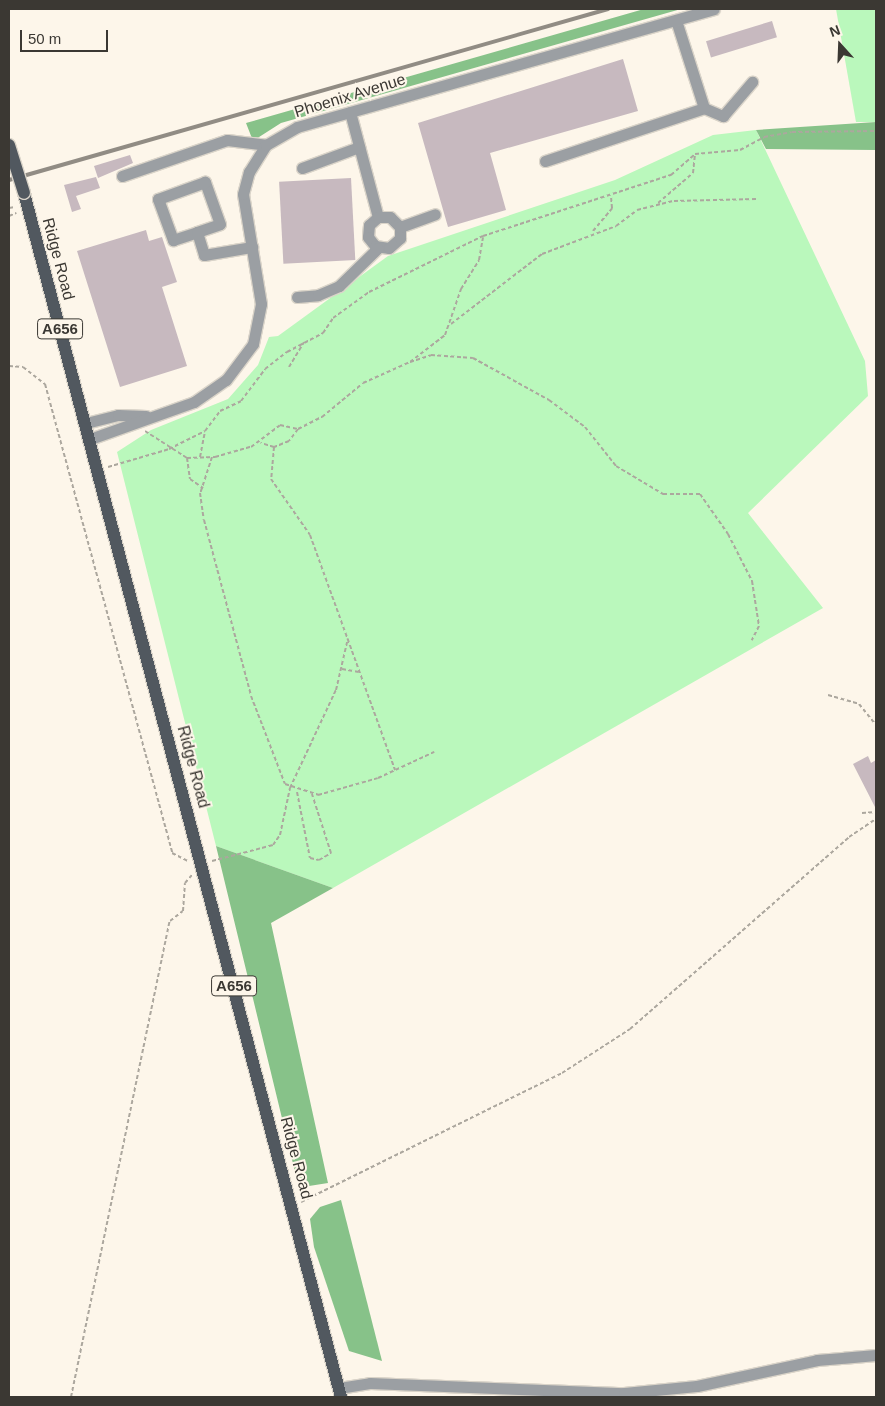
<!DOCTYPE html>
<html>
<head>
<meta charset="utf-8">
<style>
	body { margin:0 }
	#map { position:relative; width:885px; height:1406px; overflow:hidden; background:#fdf6ea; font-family:Arial,sans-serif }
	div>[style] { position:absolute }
	.green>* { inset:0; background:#baf8bc }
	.forest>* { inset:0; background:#87c289 }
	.building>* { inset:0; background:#c7b9bf; transform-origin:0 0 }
	.path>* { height:2px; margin-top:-1px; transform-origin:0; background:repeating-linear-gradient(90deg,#aca79e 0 4px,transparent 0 6.5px) }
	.roads { filter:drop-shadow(1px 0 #dad4c9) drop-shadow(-1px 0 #dad4c9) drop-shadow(0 1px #dad4c9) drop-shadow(0 -1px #dad4c9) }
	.minor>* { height:11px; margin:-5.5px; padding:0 5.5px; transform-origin:5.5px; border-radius:5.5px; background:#9b9fa3 }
	.major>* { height:12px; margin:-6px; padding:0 6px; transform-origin:6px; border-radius:6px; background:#51585f }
	.rail>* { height:4px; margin:-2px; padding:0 2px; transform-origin:2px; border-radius:2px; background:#918c84 }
	.bridges { filter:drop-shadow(1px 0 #dad4c9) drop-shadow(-1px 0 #dad4c9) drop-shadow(0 1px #dad4c9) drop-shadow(0 -1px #dad4c9) }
	.major-bridge>* { height:12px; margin:-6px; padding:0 6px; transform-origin:6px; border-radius:6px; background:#51585f }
	span { translate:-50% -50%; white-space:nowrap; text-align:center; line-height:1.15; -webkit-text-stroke:4px #fdf6ea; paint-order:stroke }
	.shield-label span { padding:1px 4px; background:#fdf6ea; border:1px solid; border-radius:4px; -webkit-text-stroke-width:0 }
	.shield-label { font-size:15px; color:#3b3833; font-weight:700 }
	.street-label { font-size:16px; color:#3b3833 }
	.frame { position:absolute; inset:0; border:10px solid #3b3833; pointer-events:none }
	.north { position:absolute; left:815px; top:20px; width:50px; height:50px; -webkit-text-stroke:4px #fdf6ea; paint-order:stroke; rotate:340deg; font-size:14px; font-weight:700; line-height:20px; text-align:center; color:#3b3833 }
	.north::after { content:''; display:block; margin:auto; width:18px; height:22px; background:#3b3833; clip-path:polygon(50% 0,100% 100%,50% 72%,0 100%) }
	.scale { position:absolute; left:20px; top:30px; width:88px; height:22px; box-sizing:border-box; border:2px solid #3b3833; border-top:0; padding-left:6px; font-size:15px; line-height:18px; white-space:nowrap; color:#3b3833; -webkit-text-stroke:4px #fdf6ea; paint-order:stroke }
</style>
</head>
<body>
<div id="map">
	<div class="green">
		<div style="clip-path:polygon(836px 9px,876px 9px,876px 122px,856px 122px)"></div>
		<div style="clip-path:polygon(756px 130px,865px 361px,868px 396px,748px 513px,823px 608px,333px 888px,216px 846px,117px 452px,151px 430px,228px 399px,258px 365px,269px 337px,278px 336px,388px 256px,615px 180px,713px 135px)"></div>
	</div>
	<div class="forest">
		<div style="clip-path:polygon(644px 9px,681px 9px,281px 123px,253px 141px,246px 123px)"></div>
		<div style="clip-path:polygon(876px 122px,876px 150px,766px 149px,756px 130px)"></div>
		<div style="clip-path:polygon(216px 846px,333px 888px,271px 923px,328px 1183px,309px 1186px,296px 1176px)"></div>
		<div style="clip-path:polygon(341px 1200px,382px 1361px,349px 1351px,314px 1247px,310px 1219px,320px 1207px)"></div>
	</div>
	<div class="building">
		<div style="left:772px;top:21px;width:17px;height:69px;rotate:73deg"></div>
		<div style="clip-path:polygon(623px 59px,638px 111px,490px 153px,506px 210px,448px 227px,418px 123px)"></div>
		<div style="clip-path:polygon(130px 155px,133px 163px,98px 178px,94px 166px)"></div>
		<div style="clip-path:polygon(96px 177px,100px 188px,76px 196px,81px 209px,72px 212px,64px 185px)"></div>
		<div style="left:351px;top:178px;width:82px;height:72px;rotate:87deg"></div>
		<div style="clip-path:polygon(146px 230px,149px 241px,162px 237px,177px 282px,162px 287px,187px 366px,120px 387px,77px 251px)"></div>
		<div style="clip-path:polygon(868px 756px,871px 763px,876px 760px,876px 809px,853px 764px)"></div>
	</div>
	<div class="path">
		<div style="left:658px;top:203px;width:46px;rotate:-40.6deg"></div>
		<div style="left:693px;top:173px;width:19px;rotate:-84deg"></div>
		<div style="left:695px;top:154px;width:45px;rotate:-5.1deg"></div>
		<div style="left:740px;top:150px;width:27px;rotate:-28deg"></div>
		<div style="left:764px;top:137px;width:28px;rotate:-10deg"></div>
		<div style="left:792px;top:132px;width:84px;rotate:-0.7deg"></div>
		<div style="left:9px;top:208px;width:6px;rotate:-9deg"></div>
		<div style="left:9px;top:216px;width:8px;rotate:-23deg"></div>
		<div style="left:593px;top:231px;width:30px;rotate:-50deg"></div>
		<div style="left:612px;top:208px;width:12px;rotate:-95deg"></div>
		<div style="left:451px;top:324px;width:115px;rotate:-37.6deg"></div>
		<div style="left:542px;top:254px;width:79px;rotate:-20.7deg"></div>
		<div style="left:616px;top:226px;width:26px;rotate:-37deg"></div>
		<div style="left:637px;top:210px;width:38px;rotate:-14deg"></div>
		<div style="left:674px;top:201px;width:82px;rotate:-1.4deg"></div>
		<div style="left:410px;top:362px;width:22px;rotate:-18deg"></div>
		<div style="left:431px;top:355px;width:42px;rotate:4.1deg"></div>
		<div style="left:473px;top:358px;width:87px;rotate:28.9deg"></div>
		<div style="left:549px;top:400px;width:45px;rotate:36.9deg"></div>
		<div style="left:585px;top:427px;width:50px;rotate:51.5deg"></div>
		<div style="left:616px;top:466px;width:55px;rotate:30.8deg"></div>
		<div style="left:663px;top:494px;width:37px"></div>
		<div style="left:700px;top:494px;width:49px;rotate:55deg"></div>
		<div style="left:728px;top:534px;width:53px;rotate:62.9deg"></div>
		<div style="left:752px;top:581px;width:46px;rotate:81.2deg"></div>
		<div style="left:759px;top:626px;width:16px;rotate:117deg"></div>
		<div style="left:9px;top:366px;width:14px;rotate:4deg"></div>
		<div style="left:23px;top:367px;width:28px;rotate:38deg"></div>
		<div style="left:45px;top:384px;width:486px;rotate:74.8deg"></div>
		<div style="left:172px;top:853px;width:18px;rotate:27deg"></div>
		<div style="left:289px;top:367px;width:29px;rotate:-59deg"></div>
		<div style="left:298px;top:429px;width:27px;rotate:-27deg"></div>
		<div style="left:322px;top:417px;width:53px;rotate:-39.7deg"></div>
		<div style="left:363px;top:383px;width:51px;rotate:-24.1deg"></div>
		<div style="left:410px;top:362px;width:44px;rotate:-37.6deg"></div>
		<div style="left:445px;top:335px;width:49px;rotate:-70.8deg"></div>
		<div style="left:461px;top:289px;width:34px;rotate:-58deg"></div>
		<div style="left:479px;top:260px;width:23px;rotate:-80deg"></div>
		<div style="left:145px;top:431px;width:50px;rotate:32.7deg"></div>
		<div style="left:187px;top:458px;width:28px;rotate:-2deg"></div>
		<div style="left:215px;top:457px;width:37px;rotate:-16deg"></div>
		<div style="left:251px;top:447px;width:36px;rotate:-37deg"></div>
		<div style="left:280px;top:425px;width:18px;rotate:13deg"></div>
		<div style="left:298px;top:429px;width:15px;rotate:127deg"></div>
		<div style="left:289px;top:441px;width:16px;rotate:158deg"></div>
		<div style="left:274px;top:447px;width:14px;rotate:-163deg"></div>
		<div style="left:274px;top:447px;width:32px;rotate:95deg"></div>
		<div style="left:271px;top:479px;width:68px;rotate:55.1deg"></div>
		<div style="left:310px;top:535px;width:250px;rotate:70.1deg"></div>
		<div style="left:200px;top:457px;width:26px;rotate:-79deg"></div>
		<div style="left:205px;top:431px;width:25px;rotate:-53deg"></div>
		<div style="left:220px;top:411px;width:23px;rotate:-25deg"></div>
		<div style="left:241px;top:401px;width:40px;rotate:-53deg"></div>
		<div style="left:265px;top:369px;width:28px;rotate:-38deg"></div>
		<div style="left:287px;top:352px;width:41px;rotate:-27.8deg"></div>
		<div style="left:323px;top:333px;width:18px;rotate:-56deg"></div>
		<div style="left:333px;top:318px;width:44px;rotate:-35.8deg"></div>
		<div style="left:369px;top:292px;width:127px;rotate:-26.2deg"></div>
		<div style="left:483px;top:236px;width:198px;rotate:-18deg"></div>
		<div style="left:671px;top:175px;width:32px;rotate:-41deg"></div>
		<div style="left:212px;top:457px;width:38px;rotate:108deg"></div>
		<div style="left:200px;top:493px;width:27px;rotate:82deg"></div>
		<div style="left:204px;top:520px;width:182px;rotate:75deg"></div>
		<div style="left:251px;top:696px;width:94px;rotate:68.9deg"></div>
		<div style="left:285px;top:784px;width:35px;rotate:18deg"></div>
		<div style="left:318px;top:795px;width:62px;rotate:-15.8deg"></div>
		<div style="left:378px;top:778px;width:62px;rotate:-24.9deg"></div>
		<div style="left:187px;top:458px;width:21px;rotate:82deg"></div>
		<div style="left:190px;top:479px;width:16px;rotate:35deg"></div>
		<div style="left:108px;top:467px;width:64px;rotate:-16.4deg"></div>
		<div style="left:169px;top:449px;width:40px;rotate:-26.6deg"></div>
		<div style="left:342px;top:669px;width:17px;rotate:10deg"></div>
		<div style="left:828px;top:695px;width:32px;rotate:16deg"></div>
		<div style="left:859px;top:704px;width:27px;rotate:51deg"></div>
		<div style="left:297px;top:792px;width:67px;rotate:78.9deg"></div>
		<div style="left:310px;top:858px;width:9px;rotate:13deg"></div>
		<div style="left:319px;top:860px;width:14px;rotate:-30deg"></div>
		<div style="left:331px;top:853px;width:62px;rotate:-107.9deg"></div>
		<div style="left:862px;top:813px;width:14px;rotate:-4deg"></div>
		<div style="left:212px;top:861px;width:63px;rotate:-14.7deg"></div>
		<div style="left:273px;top:845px;width:12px;rotate:-55deg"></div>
		<div style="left:280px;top:835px;width:48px;rotate:-78deg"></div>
		<div style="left:290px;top:788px;width:108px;rotate:-64.9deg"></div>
		<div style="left:336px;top:690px;width:53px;rotate:-77deg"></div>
		<div style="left:301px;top:1202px;width:291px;rotate:-26.3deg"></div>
		<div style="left:562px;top:1073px;width:81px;rotate:-32.9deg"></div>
		<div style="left:630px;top:1029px;width:291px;rotate:-41.2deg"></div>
		<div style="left:849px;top:837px;width:32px;rotate:-34deg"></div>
		<div style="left:71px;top:1397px;width:486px;rotate:-78.3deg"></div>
		<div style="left:170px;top:921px;width:16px;rotate:-38deg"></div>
		<div style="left:183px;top:911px;width:28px;rotate:-86deg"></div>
		<div style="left:185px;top:883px;width:11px;rotate:-49deg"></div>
	</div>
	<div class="roads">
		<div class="minor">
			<div style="left:704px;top:108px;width:21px;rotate:23deg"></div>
			<div style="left:723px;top:116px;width:45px;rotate:-49.5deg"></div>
			<div style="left:350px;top:112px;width:109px;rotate:75.1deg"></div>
			<div style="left:378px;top:217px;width:12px;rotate:138deg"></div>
			<div style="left:369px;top:225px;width:12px;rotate:95deg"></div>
			<div style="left:368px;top:237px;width:11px;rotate:52deg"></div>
			<div style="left:375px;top:246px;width:14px;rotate:8deg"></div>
			<div style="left:389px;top:248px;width:15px;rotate:-42deg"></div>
			<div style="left:400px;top:238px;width:11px;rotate:-90deg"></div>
			<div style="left:400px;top:227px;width:14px;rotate:-135deg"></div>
			<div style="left:390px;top:217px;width:12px;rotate:180deg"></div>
			<div style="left:545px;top:161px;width:168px;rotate:-18.4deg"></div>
			<div style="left:704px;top:108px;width:92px;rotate:-107.7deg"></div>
			<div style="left:302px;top:168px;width:61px;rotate:-20.2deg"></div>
			<div style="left:122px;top:176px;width:111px;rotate:-18.9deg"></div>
			<div style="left:227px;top:140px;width:39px;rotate:7deg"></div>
			<div style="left:400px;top:227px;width:37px;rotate:-20deg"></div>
			<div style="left:197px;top:232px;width:24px;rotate:-19deg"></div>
			<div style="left:220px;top:224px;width:45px;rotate:-109.7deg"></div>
			<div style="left:205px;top:182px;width:50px;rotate:160.1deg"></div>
			<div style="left:158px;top:199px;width:44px;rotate:69.9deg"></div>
			<div style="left:173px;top:240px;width:25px;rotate:-18deg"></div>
			<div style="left:197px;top:232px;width:24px;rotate:73deg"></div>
			<div style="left:204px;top:255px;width:49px;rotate:-9.5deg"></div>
			<div style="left:297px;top:297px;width:21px;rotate:-5deg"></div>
			<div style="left:318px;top:295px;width:23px;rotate:-23deg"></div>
			<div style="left:339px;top:286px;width:54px;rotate:-44.3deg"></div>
			<div style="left:86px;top:423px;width:33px;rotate:-14deg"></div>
			<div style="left:118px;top:415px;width:28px;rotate:2deg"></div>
			<div style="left:90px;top:439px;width:110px;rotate:-19.6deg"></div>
			<div style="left:194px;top:402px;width:39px;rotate:-35deg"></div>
			<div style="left:226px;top:380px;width:45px;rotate:-53.1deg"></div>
			<div style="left:253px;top:344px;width:41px;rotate:-78.7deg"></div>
			<div style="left:261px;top:304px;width:111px;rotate:-99.3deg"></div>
			<div style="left:243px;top:194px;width:23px;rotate:-75deg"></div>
			<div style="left:249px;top:172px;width:32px;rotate:-58deg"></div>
			<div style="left:266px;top:145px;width:36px;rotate:-30deg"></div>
			<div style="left:297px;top:127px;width:433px;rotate:-15.8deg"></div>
			<div style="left:339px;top:1388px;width:31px;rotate:-9deg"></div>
			<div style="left:370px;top:1383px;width:254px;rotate:2.3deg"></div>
			<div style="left:624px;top:1393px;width:73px;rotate:-5.5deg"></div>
			<div style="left:697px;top:1386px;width:123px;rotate:-12.2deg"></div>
			<div style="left:817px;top:1360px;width:59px;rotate:-4.8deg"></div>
		</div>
		<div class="major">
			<div style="left:24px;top:193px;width:1245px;rotate:75.25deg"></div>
		</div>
	</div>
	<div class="rail">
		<div style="left:9px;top:180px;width:623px;rotate:-15.93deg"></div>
	</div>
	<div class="bridges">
		<div class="major-bridge">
			<div style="left:9px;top:145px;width:50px;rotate:72.6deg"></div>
		</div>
	</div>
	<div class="shield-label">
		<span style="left:60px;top:329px">A656</span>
		<span style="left:234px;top:986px">A656</span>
	</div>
	<div class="street-label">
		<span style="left:350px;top:96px;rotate:-17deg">Phoenix Avenue</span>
		<span style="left:58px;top:259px;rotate:75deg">Ridge Road</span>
		<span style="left:193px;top:767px;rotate:75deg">Ridge Road</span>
		<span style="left:296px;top:1158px;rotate:75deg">Ridge Road</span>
	</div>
	<div class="frame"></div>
	<div class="north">N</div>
	<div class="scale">50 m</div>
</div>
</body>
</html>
